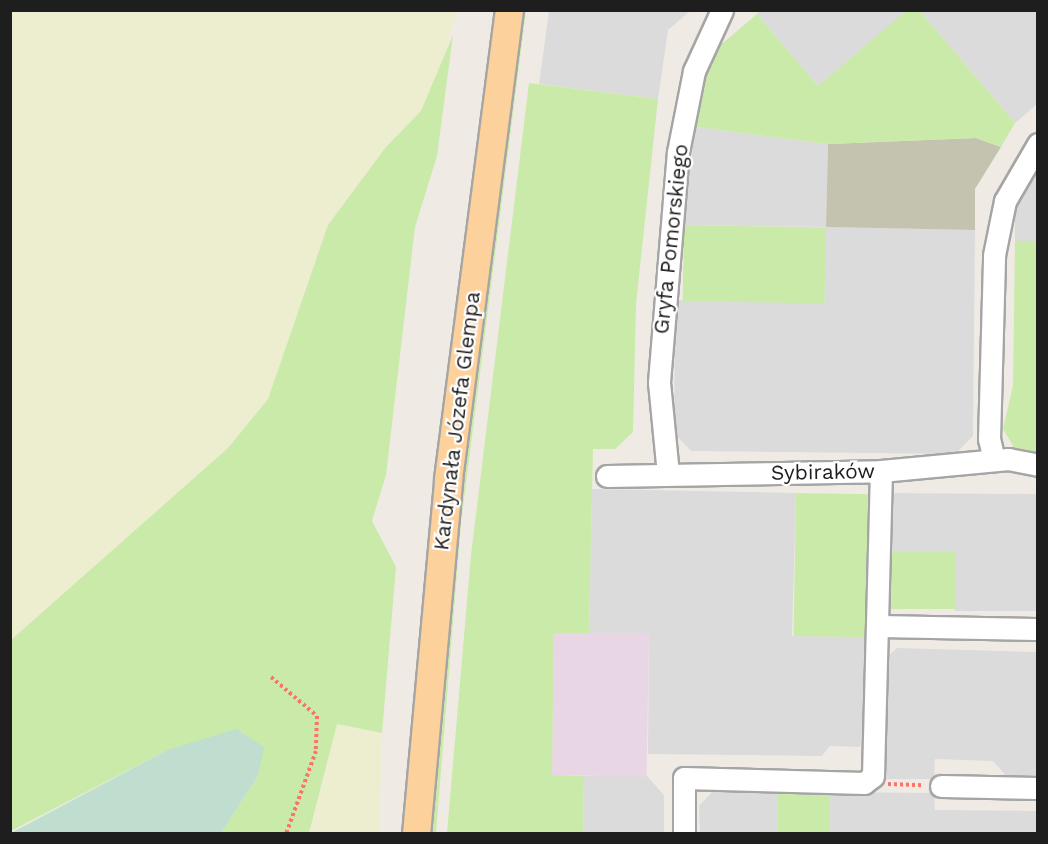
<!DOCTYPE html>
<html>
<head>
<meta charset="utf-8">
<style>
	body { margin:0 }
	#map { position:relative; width:1048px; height:844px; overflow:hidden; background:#efebe4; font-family:"Work Sans",sans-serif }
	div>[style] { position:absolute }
	.residential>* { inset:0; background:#dcdbdb }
	.industrial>* { inset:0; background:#e8d6e5; transform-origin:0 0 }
	.construction>* { inset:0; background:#c4c3af }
	.farmland>* { inset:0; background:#edeecf }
	.grass>* { inset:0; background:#caeaa9; transform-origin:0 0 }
	.wetland>* { inset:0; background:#c0ded0 }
	.path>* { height:4px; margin-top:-2px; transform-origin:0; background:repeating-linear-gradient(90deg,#fc7468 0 3px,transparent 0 6px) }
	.roads { filter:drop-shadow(2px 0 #a5a5a5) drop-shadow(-2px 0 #a5a5a5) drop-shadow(0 2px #a5a5a5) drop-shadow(0 -2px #a5a5a5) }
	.minor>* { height:21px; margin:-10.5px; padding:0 10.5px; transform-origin:10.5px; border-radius:10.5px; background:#fff }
	.major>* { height:27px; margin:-13.5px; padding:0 13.5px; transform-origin:13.5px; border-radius:13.5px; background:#fdd19b }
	span { translate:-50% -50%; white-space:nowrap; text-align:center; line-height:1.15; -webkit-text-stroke:4.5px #fff; paint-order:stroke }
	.street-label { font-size:21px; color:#1e1e1e }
	.frame { position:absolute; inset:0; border:12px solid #1e1e1e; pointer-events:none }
</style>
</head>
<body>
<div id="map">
	<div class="residential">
		<div style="clip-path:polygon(761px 10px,907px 11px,818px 86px,757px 14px)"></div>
		<div style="clip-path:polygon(549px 11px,690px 11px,668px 30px,658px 99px,539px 84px)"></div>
		<div style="clip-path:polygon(920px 11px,1037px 11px,1037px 104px,1015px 123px)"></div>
		<div style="clip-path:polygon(695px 127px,828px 144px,826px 227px,975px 230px,973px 436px,955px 454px,691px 451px,674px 433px,675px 300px,825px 302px,825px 227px,684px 225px)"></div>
		<div style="clip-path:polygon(1037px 159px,1037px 241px,1015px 241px,1015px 196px)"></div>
		<div style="clip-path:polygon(592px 489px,796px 493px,792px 636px,871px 637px,869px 734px,859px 747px,830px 746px,822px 756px,648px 754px,649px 634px,589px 633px)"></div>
		<div style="clip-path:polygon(885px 493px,1037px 494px,1037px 611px,955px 611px,956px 551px,884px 551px)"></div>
		<div style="clip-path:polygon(897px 648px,1037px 652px,1037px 778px,1008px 778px,993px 761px,935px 759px,934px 779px,881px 779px,881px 663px)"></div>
		<div style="clip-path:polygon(584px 776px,647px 776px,664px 795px,664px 833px,583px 834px)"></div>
		<div style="clip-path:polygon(713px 791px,778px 792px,778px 833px,700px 833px,699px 806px)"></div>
		<div style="clip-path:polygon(829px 792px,934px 793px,935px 810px,1037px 811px,1037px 833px,829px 833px)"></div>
	</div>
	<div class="industrial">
		<div style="left:554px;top:632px;width:95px;height:143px;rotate:1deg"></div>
	</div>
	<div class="construction">
		<div style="clip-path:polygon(976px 138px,1001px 147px,975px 189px,975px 230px,826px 227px,828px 144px)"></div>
	</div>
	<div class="farmland">
		<div style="clip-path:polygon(11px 11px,457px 11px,439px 77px,421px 111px,386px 147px,328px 225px,268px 399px,228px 448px,11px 640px)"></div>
		<div style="clip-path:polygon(337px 724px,382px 733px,379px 833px,309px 834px)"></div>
	</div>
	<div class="grass">
		<div style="clip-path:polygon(907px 10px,920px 11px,1015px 123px,1001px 147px,976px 138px,828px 144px,695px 127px,700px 80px,717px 48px,757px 14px,818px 86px)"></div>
		<div style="clip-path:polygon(518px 11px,526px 11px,461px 523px,436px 833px,428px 834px,443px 628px)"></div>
		<div style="clip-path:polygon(453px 35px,437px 156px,415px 227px,386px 475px,372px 521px,396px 567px,382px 733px,337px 724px,309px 833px,221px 833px,258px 776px,167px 750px,11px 831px,11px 640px,228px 448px,268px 399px,328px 225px,386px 147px,421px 111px)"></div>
		<div style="clip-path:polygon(529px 83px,658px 99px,636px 304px,633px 432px,615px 449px,593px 449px,589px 633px,554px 633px,552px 775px,584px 776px,583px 833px,447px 833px,471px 555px)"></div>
		<div style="left:684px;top:225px;width:142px;height:76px;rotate:1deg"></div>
		<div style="clip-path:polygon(1015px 241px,1037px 241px,1037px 456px,1016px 451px,1003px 429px,1013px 385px)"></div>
		<div style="left:796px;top:493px;width:78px;height:143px;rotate:1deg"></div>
		<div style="left:884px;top:551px;width:72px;height:58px"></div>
		<div style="left:778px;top:792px;width:51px;height:41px"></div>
	</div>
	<div class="wetland">
		<div style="clip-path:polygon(236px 729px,264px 747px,258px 776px,221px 833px,11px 833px,167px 750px)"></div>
	</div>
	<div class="path">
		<div style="left:271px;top:677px;width:60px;rotate:40.3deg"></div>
		<div style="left:317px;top:716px;width:35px;rotate:92deg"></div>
		<div style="left:316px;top:751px;width:88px;rotate:109.9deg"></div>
		<div style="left:888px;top:784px;width:35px;rotate:2deg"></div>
	</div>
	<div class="roads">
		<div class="minor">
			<div style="left:994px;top:460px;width:22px;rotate:-103deg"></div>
			<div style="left:989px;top:439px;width:184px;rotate:-88.4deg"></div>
			<div style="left:994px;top:255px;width:55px;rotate:-78.5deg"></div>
			<div style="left:1005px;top:201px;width:66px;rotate:-59.9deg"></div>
			<div style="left:668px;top:474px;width:92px;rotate:-95.6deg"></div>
			<div style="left:659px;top:382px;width:231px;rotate:-85.3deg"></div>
			<div style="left:678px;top:152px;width:83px;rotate:-78.8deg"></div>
			<div style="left:694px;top:71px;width:67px;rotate:-65.3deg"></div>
			<div style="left:607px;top:476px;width:274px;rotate:-1deg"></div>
			<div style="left:881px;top:471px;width:128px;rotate:-5.4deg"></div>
			<div style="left:1008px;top:459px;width:31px;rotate:11deg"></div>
			<div style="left:877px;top:626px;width:161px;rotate:1.1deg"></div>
			<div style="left:941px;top:786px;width:97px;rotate:1.2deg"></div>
			<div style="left:684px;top:834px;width:56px;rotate:-90deg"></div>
			<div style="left:684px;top:778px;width:180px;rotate:1.6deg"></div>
			<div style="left:864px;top:783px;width:11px;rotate:-38deg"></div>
			<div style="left:873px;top:776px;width:305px;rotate:-88.5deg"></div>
		</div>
		<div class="major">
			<div style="left:416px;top:834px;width:356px;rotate:-84.8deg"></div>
			<div style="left:448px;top:479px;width:473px;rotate:-82.6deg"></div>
		</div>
	</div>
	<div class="street-label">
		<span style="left:671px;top:239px;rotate:-84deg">Gryfa Pomorskiego</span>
		<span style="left:457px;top:421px;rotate:-83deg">Kardynała Józefa Glempa</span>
		<span style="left:823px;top:472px;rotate:-1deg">Sybiraków</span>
	</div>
	<div class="frame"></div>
</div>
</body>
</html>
